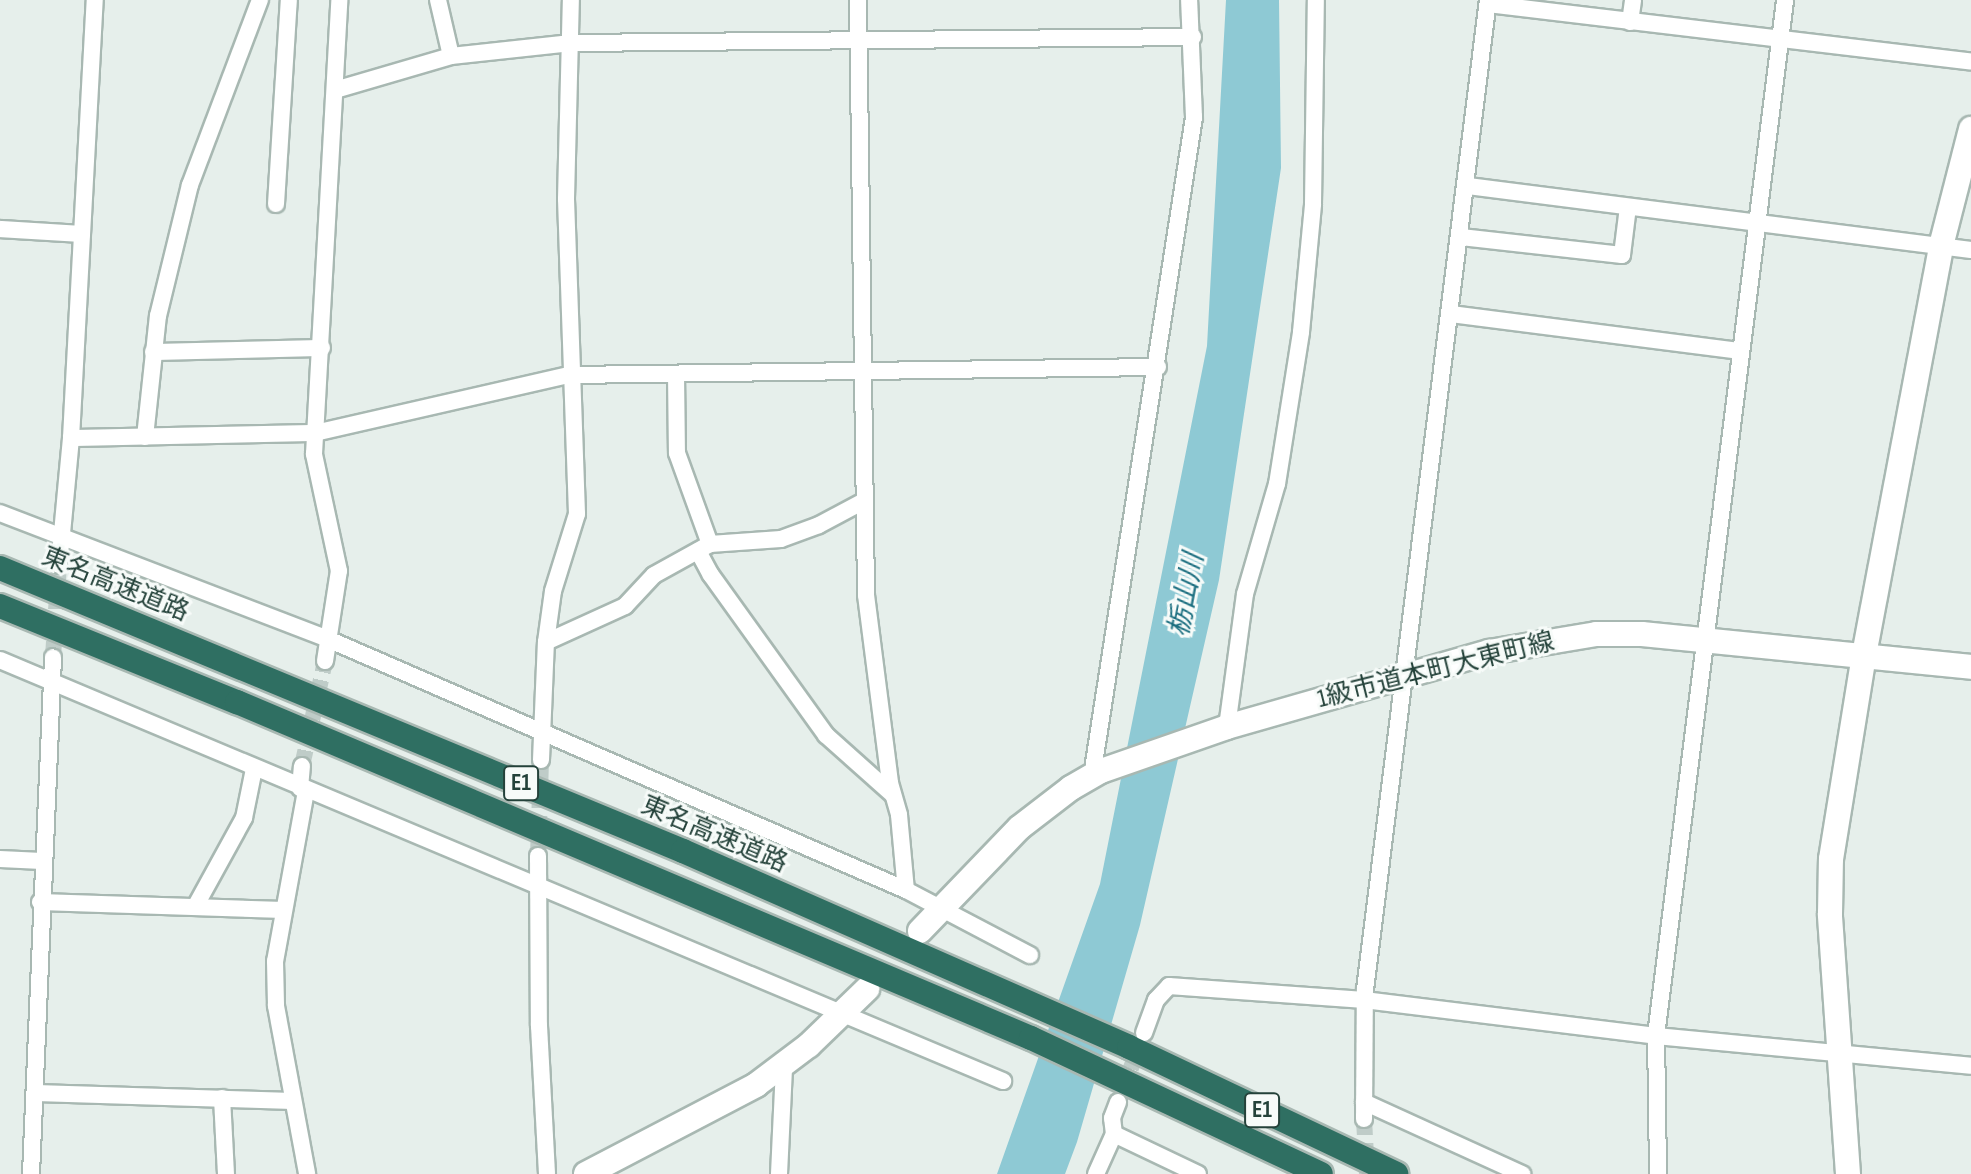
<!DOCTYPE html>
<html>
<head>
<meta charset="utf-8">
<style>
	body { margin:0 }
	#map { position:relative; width:1971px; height:1174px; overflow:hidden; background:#e6efeb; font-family:"Sofia Sans Condensed","Noto Sans JP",sans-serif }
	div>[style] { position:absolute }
	.water>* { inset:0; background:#8ec9d4 }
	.street-tunnel>* { height:16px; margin-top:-8px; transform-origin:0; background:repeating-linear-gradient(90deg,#bfccc8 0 16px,transparent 0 24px) }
	.roads { filter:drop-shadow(2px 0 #a8b8b2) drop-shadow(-2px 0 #a8b8b2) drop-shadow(0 2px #a8b8b2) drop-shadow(0 -2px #a8b8b2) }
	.street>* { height:16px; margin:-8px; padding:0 8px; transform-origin:8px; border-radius:8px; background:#fff }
	.secondary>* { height:24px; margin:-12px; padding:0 12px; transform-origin:12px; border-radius:12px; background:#fff }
	.highway>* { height:24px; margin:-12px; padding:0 12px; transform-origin:12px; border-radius:12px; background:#2f6f62 }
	span { translate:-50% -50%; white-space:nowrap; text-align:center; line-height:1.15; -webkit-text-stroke:6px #f7fbf9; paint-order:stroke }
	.shield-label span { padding:2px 6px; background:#f7fbf9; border:2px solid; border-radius:6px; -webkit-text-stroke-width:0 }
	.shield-label { font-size:24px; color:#24423a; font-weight:700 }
	.street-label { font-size:26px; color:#24423a }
	.water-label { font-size:28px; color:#1c6f80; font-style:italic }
</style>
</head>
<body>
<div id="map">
	<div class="water">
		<div style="clip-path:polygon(1226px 0,1279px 0,1281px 168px,1219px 580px,1140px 925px,1077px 1142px,1065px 1174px,997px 1174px,1100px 884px,1207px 346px)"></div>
	</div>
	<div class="street-tunnel">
		<div style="left:53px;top:657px;width:92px;rotate:-86.3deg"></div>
		<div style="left:302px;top:766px;width:107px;rotate:-77.6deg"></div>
		<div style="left:538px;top:856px;width:96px;rotate:-88.2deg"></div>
		<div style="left:1122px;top:1091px;width:53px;rotate:-68.8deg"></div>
		<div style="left:1364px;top:1119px;width:55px;rotate:86.9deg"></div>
	</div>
	<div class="roads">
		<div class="street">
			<div style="left:438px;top:0;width:57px;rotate:76.9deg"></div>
			<div style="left:858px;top:0;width:595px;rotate:89.23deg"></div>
			<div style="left:866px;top:595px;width:190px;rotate:82.7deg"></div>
			<div style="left:890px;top:783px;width:33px;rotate:74deg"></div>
			<div style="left:899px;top:815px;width:75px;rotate:84.7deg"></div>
			<div style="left:1488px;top:4px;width:486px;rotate:6.8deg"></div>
			<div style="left:1630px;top:22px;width:22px;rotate:-82deg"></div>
			<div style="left:335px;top:90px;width:121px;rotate:-16.3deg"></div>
			<div style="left:451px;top:56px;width:121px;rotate:-6.2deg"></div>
			<div style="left:571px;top:43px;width:622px;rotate:-0.55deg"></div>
			<div style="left:1468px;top:186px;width:507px;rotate:7.25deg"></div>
			<div style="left:276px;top:204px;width:204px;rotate:-86.4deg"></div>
			<div style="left:0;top:229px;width:82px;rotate:3.5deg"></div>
			<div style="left:1461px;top:237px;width:162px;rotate:6.4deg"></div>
			<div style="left:1622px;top:255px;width:48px;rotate:-82.9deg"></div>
			<div style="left:1451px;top:314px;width:292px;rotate:7.3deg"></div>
			<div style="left:153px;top:352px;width:169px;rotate:-1.4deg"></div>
			<div style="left:676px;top:374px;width:79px;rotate:89.3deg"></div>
			<div style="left:677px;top:453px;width:97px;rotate:70.1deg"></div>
			<div style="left:145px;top:437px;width:122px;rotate:-83.9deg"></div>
			<div style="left:158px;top:316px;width:135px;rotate:-76.3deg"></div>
			<div style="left:190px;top:185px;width:198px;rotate:-69.3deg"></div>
			<div style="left:71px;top:438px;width:244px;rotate:-1.2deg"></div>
			<div style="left:315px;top:433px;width:261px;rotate:-12.9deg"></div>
			<div style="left:569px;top:375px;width:589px;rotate:-0.78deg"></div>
			<div style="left:0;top:513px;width:354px;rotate:21deg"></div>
			<div style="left:330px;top:640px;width:628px;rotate:23.46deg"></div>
			<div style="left:906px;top:890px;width:140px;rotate:27.7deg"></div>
			<div style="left:698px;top:551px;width:27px;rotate:62deg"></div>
			<div style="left:711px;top:575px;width:197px;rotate:54.3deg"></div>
			<div style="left:826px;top:735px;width:89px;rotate:41.8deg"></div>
			<div style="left:59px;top:565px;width:128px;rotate:-84.6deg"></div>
			<div style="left:71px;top:438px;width:439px;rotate:-86.9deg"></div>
			<div style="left:546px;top:642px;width:87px;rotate:-24.5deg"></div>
			<div style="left:625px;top:606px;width:42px;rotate:-46.9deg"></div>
			<div style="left:654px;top:575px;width:64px;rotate:-29deg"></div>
			<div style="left:710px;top:544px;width:71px;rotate:-4deg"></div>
			<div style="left:781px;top:539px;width:40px;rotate:-20.2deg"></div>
			<div style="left:819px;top:525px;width:51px;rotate:-28.1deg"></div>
			<div style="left:0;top:660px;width:1088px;rotate:22.77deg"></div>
			<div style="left:325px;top:661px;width:91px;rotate:-81.2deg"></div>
			<div style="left:339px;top:571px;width:120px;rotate:-102.1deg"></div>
			<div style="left:314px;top:454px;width:455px;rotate:-86.8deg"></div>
			<div style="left:1227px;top:727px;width:134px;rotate:-82.3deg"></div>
			<div style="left:1245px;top:594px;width:115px;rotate:-73.8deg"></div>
			<div style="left:1277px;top:484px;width:154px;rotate:-81deg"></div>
			<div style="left:1301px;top:332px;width:129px;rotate:-84.6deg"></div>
			<div style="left:1313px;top:204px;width:204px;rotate:-89.2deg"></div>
			<div style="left:541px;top:760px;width:118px;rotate:-87.6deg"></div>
			<div style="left:546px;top:642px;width:51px;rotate:-82.2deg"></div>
			<div style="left:553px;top:591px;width:81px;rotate:-72.7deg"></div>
			<div style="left:577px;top:514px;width:315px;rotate:-92deg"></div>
			<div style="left:566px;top:199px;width:199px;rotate:-88.6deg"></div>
			<div style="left:1092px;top:776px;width:667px;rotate:-81.2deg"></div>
			<div style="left:1194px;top:117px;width:117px;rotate:-92.4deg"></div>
			<div style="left:300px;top:788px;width:22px;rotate:-85deg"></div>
			<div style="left:306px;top:791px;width:173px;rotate:100.3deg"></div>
			<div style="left:275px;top:961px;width:45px;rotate:88.7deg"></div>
			<div style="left:276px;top:1006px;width:171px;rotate:79.5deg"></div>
			<div style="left:538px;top:856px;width:170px;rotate:89.7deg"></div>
			<div style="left:539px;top:1026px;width:148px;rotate:86.9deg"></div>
			<div style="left:0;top:859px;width:42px;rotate:2.7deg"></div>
			<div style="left:40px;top:902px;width:244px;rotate:1.9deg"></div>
			<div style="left:195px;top:907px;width:102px;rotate:-61.2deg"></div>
			<div style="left:244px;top:818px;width:50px;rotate:-78.5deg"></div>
			<div style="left:1144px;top:1033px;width:35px;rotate:-70deg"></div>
			<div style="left:1156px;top:1000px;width:19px;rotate:-47deg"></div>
			<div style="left:1169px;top:986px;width:196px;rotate:4.1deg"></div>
			<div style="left:1364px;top:1000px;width:294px;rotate:7deg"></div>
			<div style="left:1656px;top:1036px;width:316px;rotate:5.4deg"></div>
			<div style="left:36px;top:1093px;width:257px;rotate:1.8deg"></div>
			<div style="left:222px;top:1098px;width:76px;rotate:87deg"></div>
			<div style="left:1364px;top:1102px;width:174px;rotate:24.5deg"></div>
			<div style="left:1364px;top:1119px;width:129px;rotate:-89.6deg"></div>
			<div style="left:1365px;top:990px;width:998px;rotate:-82.92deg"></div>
			<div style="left:1114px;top:1134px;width:93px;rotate:25.5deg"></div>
			<div style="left:31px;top:1174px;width:517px;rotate:-87.56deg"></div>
			<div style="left:779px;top:1174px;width:108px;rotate:-87.3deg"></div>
			<div style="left:1096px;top:1174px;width:44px;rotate:-65.8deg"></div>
			<div style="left:1114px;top:1134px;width:16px;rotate:-97deg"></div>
			<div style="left:1112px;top:1118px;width:17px;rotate:-69deg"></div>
			<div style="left:1658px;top:1174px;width:138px;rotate:-90.8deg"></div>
			<div style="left:1656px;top:1036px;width:1044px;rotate:-82.9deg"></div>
		</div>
		<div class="secondary">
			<div style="left:920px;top:931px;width:143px;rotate:-46.1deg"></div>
			<div style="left:1019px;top:828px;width:66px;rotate:-37.6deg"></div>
			<div style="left:1071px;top:788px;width:34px;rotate:-30deg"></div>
			<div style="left:1101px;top:771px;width:133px;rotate:-19.2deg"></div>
			<div style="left:1227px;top:727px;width:273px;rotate:-16deg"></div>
			<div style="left:1489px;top:652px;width:109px;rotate:-9.5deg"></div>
			<div style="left:1596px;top:634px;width:46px"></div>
			<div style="left:1642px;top:634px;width:331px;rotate:5.7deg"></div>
			<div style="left:586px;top:1174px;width:192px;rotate:-27.6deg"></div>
			<div style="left:756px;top:1085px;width:66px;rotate:-37deg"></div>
			<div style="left:809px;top:1045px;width:81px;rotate:-44deg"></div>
			<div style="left:1848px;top:1174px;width:261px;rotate:-94deg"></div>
			<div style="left:1830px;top:914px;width:55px;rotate:-89deg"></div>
			<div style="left:1831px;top:859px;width:207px;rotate:-80.8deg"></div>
			<div style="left:1864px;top:655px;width:416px;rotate:-79.3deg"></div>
			<div style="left:1941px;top:246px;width:121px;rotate:-75.6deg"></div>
		</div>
		<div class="highway">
			<div style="left:0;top:568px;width:739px;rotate:22.51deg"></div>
			<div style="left:683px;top:851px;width:487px;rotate:23.7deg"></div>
			<div style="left:1129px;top:1047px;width:296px;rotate:25.4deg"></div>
			<div style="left:0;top:606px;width:256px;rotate:22.1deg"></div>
			<div style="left:237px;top:702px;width:862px;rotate:22.94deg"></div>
			<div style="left:1031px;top:1038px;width:320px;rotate:25.1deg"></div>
		</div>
	</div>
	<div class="shield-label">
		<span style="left:521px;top:783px">E1</span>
		<span style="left:1262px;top:1110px">E1</span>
	</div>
	<div class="street-label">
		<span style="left:115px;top:585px;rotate:22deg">東名高速道路</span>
		<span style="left:1436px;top:671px;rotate:-14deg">1級市道本町大東町線</span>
		<span style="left:714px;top:835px;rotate:23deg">東名高速道路</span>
	</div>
	<div class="water-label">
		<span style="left:1187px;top:595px;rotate:-79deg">栃山川</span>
	</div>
</div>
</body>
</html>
